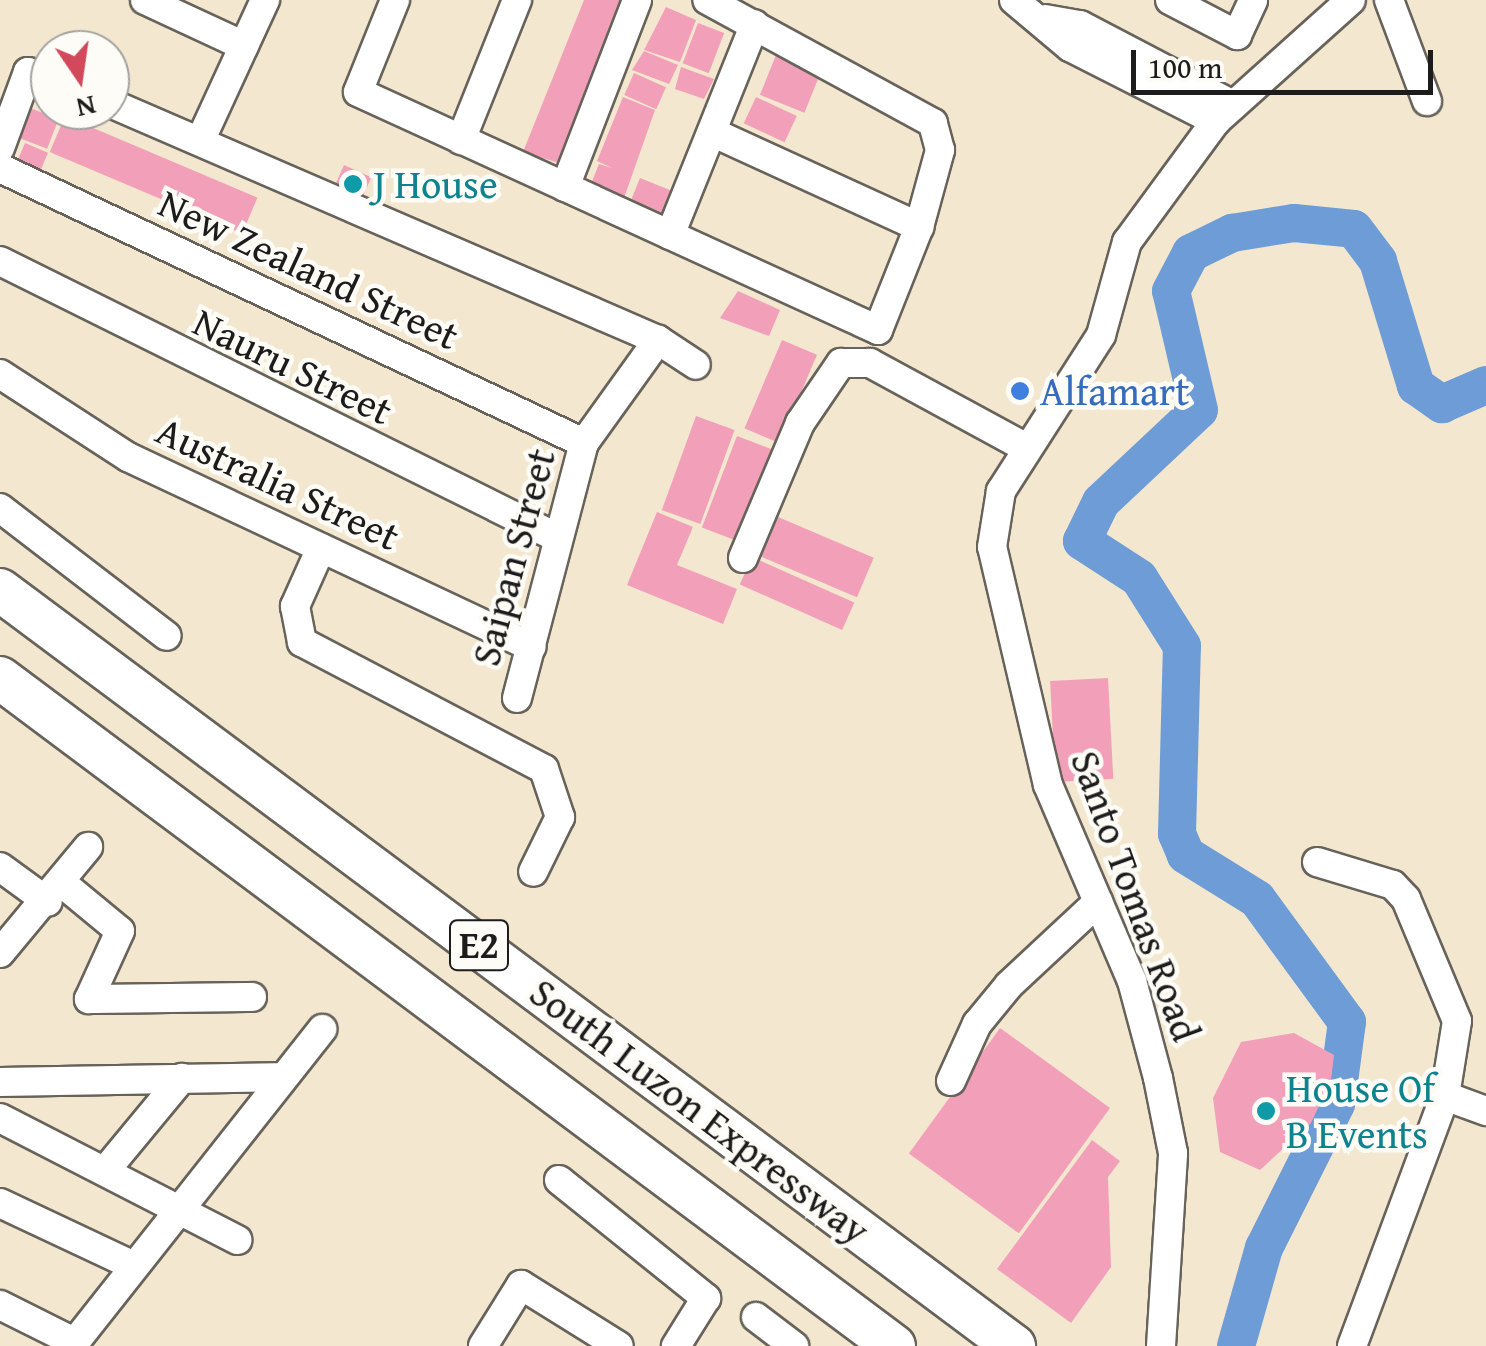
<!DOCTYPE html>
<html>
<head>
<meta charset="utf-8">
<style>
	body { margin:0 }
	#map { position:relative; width:1486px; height:1346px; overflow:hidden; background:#f3e7cf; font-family:"Gentium Book Plus",serif }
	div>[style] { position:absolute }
	.river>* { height:38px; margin:-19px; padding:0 19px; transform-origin:19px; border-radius:19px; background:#6d9cd6 }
	.building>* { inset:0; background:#f2a0b9; transform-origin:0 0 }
	.roads { filter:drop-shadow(2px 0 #67635b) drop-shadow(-2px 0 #67635b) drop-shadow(0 2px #67635b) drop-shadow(0 -2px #67635b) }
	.minor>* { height:28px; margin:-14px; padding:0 14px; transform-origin:14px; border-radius:14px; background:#fff }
	.highway>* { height:42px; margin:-21px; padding:0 21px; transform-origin:21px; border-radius:21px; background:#fff }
	.dots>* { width:28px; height:28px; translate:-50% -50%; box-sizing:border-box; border:5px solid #fdfcf7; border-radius:50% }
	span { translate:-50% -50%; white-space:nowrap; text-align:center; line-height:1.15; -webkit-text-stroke:9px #fdfcf7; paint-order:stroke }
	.shield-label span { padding:2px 8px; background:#fdfcf7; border:2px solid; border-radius:8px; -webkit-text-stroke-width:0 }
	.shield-label { font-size:38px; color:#1c1c1c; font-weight:700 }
	.culture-label { font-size:40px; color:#0d838f }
	.left { translate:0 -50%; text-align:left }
	.street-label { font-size:40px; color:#1c1c1c }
	.shop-label { font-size:40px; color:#366cbe }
	.north { position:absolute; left:30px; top:30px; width:100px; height:100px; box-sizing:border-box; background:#fdfcf7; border:2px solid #a3a29f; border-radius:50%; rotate:167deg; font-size:28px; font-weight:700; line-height:40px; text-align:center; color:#1c1c1c }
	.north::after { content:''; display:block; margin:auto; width:35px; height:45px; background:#d1495b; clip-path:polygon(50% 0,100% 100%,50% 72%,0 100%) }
	.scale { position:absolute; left:1131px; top:50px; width:302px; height:45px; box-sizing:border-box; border:5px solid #1c1c1c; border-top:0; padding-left:12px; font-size:30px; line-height:35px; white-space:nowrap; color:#1c1c1c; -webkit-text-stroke:8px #fdfcf7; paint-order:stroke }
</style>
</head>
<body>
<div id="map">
	<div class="river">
		<div style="left:1236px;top:1346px;width:102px;rotate:-74.1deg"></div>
		<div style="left:1264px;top:1248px;width:161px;rotate:-63.4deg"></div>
		<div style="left:1336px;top:1104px;width:83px;rotate:-82.4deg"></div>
		<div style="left:1347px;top:1022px;width:152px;rotate:-126.2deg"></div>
		<div style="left:1257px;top:899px;width:84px;rotate:-148.2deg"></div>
		<div style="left:1186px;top:855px;width:23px;rotate:-113deg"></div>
		<div style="left:1177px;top:834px;width:188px;rotate:-88.5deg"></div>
		<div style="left:1182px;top:646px;width:80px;rotate:-122.3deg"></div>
		<div style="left:1139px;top:578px;width:68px;rotate:-147deg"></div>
		<div style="left:1082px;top:541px;width:43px;rotate:-64deg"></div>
		<div style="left:1101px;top:502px;width:134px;rotate:-43.2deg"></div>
		<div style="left:1199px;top:410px;width:122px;rotate:-103.2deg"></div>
		<div style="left:1171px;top:291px;width:43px;rotate:-62.2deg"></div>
		<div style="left:1191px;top:253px;width:46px;rotate:-26deg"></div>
		<div style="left:1232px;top:233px;width:63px;rotate:-9.2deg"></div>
		<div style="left:1294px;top:223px;width:60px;rotate:5.7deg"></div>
		<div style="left:1354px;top:229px;width:40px;rotate:53deg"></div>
		<div style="left:1378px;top:261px;width:131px;rotate:73.1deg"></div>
		<div style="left:1416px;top:386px;width:32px;rotate:35deg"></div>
		<div style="left:1442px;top:404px;width:48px;rotate:-23.4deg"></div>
	</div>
	<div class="building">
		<div style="clip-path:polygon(584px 0,620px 0,559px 163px,523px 152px)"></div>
		<div style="clip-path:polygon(666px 7px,696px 20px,680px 62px,644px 50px)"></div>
		<div style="left:698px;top:23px;width:28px;height:43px;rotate:21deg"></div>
		<div style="clip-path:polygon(644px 51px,678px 65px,669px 84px,632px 70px)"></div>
		<div style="left:776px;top:55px;width:48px;height:43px;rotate:22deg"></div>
		<div style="clip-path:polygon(681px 67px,714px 79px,704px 99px,675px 89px)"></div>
		<div style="left:634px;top:73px;width:35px;height:24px;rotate:24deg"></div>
		<div style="clip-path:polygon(623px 97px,655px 110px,624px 198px,591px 184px,599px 164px,612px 168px,597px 161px)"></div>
		<div style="left:756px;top:97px;width:45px;height:29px;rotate:25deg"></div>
		<div style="left:25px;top:106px;width:36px;height:32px;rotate:21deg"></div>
		<div style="left:65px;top:116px;width:209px;height:39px;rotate:23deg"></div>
		<div style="left:25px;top:143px;width:25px;height:31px;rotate:23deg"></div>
		<div style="left:344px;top:165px;width:30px;height:27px;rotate:24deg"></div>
		<div style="left:640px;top:178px;width:37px;height:24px;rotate:22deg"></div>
		<div style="clip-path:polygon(738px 291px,780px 310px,769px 336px,720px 318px)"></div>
		<div style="left:782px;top:340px;width:38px;height:96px;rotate:23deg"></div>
		<div style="left:696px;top:416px;width:41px;height:100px;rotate:20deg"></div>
		<div style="left:737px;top:436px;width:40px;height:98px;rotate:21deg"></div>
		<div style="clip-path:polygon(657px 512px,693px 527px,677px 565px,737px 589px,723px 624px,627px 585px)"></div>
		<div style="left:778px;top:517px;width:104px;height:43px;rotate:23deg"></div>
		<div style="left:752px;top:557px;width:112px;height:30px;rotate:24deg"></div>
		<div style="left:1108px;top:678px;width:101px;height:58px;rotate:87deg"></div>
		<div style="left:1000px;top:1028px;width:136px;height:155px;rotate:36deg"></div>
		<div style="clip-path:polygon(1294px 1033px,1334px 1055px,1331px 1080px,1311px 1123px,1260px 1170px,1220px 1152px,1213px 1098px,1241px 1042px)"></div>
		<div style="clip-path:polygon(1092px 1140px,1120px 1161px,1108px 1177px,1111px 1267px,1071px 1323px,997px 1269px)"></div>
	</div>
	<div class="roads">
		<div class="minor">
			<div style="left:145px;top:0;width:109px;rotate:24.9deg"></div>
			<div style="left:395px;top:0;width:99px;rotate:111.9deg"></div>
			<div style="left:358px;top:92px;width:572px;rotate:24.59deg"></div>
			<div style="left:878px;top:330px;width:111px;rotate:-68.3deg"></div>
			<div style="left:919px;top:227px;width:80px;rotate:-74.7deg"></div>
			<div style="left:940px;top:150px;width:28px;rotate:-105deg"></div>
			<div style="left:933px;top:123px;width:257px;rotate:-151.4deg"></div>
			<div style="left:1014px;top:0;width:73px;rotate:40deg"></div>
			<div style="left:1070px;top:47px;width:164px;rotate:26.9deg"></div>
			<div style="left:1170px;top:0;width:76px;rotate:27.6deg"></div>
			<div style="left:1237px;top:35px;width:38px;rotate:-65deg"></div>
			<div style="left:1389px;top:0;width:108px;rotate:69.4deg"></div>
			<div style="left:1045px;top:19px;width:36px;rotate:10deg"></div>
			<div style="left:1080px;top:25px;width:173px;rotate:27.6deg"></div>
			<div style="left:110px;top:103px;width:597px;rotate:23.39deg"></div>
			<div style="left:658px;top:340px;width:45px;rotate:33.3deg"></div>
			<div style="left:714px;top:133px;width:226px;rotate:24.6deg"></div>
			<div style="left:202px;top:137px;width:151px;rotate:-65.3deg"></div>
			<div style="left:461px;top:140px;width:151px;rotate:-68.2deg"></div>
			<div style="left:0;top:148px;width:81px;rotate:-69.8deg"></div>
			<div style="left:28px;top:72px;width:23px;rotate:20deg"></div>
			<div style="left:0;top:168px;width:646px;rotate:25.22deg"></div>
			<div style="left:565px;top:187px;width:200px;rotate:-68.9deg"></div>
			<div style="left:670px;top:235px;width:227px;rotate:-68.1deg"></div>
			<div style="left:0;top:261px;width:618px;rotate:26.4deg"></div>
			<div style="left:0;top:374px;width:153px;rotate:33deg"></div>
			<div style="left:128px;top:457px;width:446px;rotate:25.2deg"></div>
			<div style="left:0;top:508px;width:210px;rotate:37.5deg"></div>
			<div style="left:321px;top:548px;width:64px;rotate:114.1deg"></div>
			<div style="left:295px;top:606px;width:37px;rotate:79deg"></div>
			<div style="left:302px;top:642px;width:273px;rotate:27.7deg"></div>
			<div style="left:544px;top:769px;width:51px;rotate:71.6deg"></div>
			<div style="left:560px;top:817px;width:61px;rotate:116.1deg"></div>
			<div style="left:743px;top:558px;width:147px;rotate:-67.1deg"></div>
			<div style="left:800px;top:423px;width:73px;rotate:-55.7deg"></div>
			<div style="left:841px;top:363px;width:29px"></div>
			<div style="left:870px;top:363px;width:176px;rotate:28.5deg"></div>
			<div style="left:517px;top:698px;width:264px;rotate:-75.3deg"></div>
			<div style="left:584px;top:443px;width:127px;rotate:-54.3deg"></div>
			<div style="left:1317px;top:862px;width:79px;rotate:16.8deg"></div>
			<div style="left:1393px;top:885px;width:19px;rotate:47deg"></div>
			<div style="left:1406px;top:899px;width:132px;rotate:67.3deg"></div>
			<div style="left:1457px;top:1021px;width:76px;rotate:99.1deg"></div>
			<div style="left:0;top:867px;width:59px;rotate:36.1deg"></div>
			<div style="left:62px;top:883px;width:75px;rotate:39.6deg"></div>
			<div style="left:120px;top:931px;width:75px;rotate:114.5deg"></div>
			<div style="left:89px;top:999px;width:163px;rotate:-0.7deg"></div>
			<div style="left:0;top:953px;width:138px;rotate:-50.3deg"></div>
			<div style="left:951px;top:1081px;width:63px;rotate:-65.5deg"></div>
			<div style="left:977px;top:1024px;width:50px;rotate:-50.6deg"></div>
			<div style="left:1009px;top:985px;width:122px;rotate:-43deg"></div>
			<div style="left:0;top:1082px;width:276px;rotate:-1deg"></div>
			<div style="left:0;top:1118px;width:267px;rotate:27.2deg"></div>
			<div style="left:105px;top:1171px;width:121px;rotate:-50.4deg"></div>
			<div style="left:559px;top:1180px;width:189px;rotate:38.8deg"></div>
			<div style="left:706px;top:1298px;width:57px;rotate:122deg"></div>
			<div style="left:0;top:1203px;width:146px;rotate:25.2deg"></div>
			<div style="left:0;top:1305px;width:80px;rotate:26.6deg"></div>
			<div style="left:756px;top:1317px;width:48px;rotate:37.3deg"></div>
			<div style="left:72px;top:1346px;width:404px;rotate:-51.7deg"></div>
			<div style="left:483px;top:1346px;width:72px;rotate:-58.1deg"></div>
			<div style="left:521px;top:1285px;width:115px;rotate:31.9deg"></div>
			<div style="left:1161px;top:1346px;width:193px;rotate:-86.4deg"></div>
			<div style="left:1173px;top:1153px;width:76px;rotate:-101.3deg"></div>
			<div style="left:1158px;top:1078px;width:100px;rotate:-105deg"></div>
			<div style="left:1132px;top:981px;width:213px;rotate:-113.2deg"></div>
			<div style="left:1048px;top:785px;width:244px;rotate:-103.2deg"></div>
			<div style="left:992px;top:547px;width:57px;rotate:-80.9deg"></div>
			<div style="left:1001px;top:491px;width:185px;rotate:-57.3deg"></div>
			<div style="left:1101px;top:335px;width:97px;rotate:-74.4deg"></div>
			<div style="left:1127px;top:242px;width:150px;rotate:-53.7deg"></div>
			<div style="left:1216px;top:121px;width:181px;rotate:-41.9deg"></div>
			<div style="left:1352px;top:1346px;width:267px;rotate:-69.6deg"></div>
			<div style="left:1445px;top:1096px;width:44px;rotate:20.1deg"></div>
		</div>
		<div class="highway">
			<div style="left:0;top:590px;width:1265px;rotate:36.71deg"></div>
			<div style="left:0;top:678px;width:1116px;rotate:36.77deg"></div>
		</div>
	</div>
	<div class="dots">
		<div style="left:353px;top:184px;background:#0f9aa8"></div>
		<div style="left:1020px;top:391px;background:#3f7fe0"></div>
		<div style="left:1266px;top:1111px;background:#0f9aa8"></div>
	</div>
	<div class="shield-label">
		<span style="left:479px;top:945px">E2</span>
	</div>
	<div class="culture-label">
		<span class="left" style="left:373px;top:184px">J House</span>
		<span class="left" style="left:1286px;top:1111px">House Of<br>B Events</span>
	</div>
	<div class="street-label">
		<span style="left:309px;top:269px;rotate:25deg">New Zealand Street</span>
		<span style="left:293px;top:366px;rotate:26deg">Nauru Street</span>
		<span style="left:278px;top:483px;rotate:25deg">Australia Street</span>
		<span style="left:513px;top:557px;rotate:-75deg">Saipan Street</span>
		<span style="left:1136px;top:896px;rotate:70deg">Santo Tomas Road</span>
		<span style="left:700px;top:1111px;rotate:37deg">South Luzon Expressway</span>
	</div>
	<div class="shop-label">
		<span class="left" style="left:1040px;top:391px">Alfamart</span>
	</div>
	<div class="north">N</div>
	<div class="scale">100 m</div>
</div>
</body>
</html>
